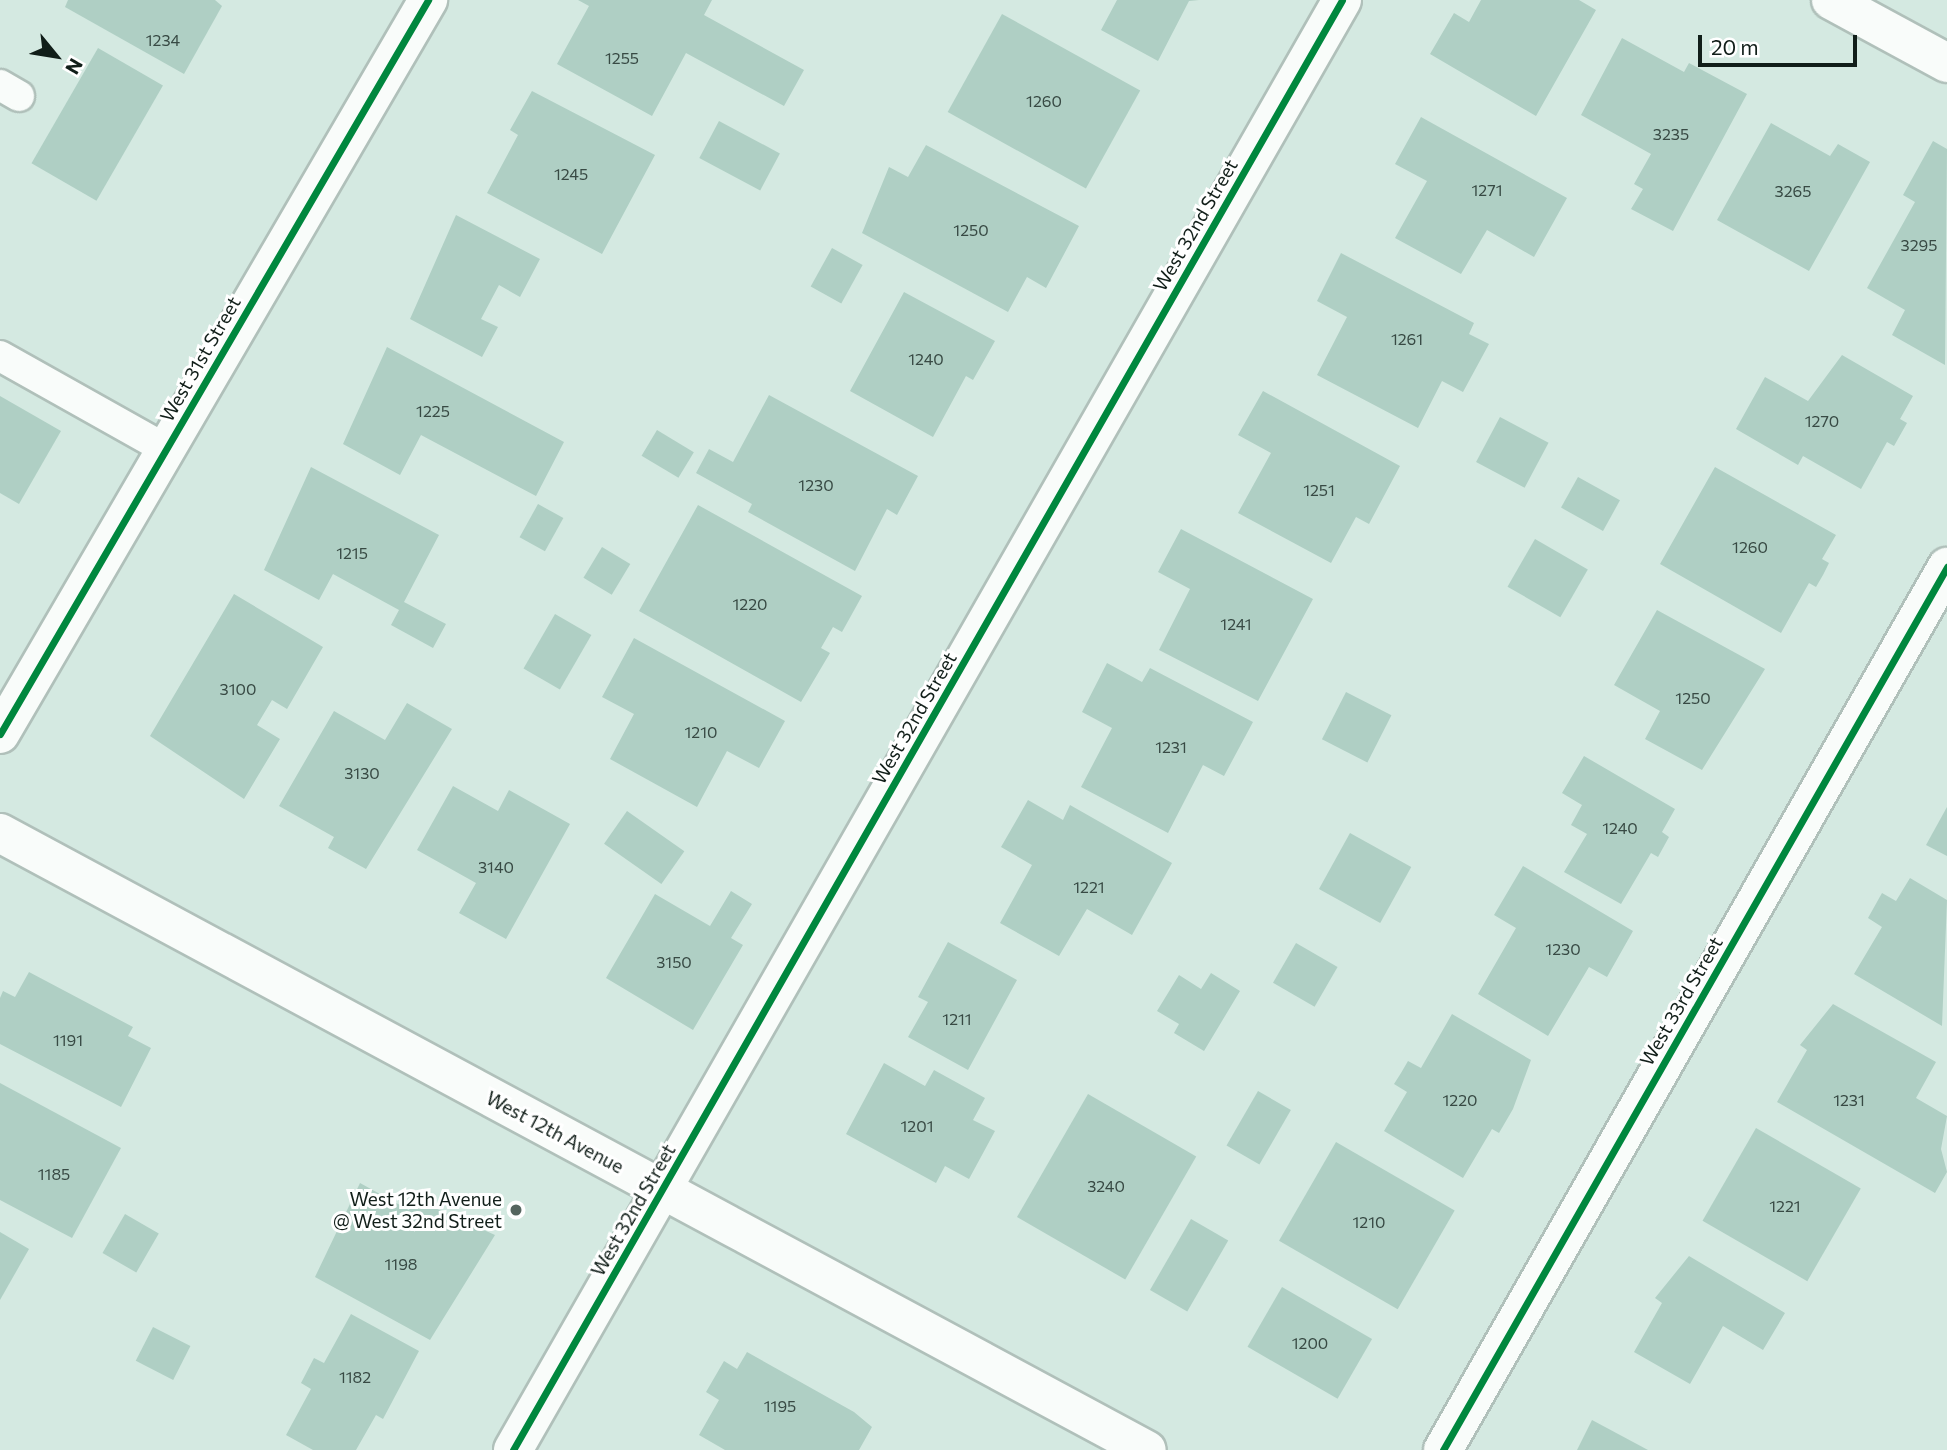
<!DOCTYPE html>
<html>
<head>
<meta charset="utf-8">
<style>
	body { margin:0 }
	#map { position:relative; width:1947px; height:1450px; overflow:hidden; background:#d4e9e1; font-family:Commissioner,sans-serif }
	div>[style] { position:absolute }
	.building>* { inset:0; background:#afcfc4; transform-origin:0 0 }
	.roads { filter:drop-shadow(2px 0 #b0c0ba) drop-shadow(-2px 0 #b0c0ba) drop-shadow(0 2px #b0c0ba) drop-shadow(0 -2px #b0c0ba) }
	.service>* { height:30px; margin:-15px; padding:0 15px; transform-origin:15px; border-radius:15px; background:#f9fcfa }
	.minor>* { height:38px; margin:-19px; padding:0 19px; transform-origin:19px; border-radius:19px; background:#f9fcfa }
	.secondary>* { height:38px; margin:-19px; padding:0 19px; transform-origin:19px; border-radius:19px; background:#f9fcfa }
	.cycleway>* { height:7px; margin:-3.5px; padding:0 3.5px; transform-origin:3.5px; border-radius:3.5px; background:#00873e }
	.dots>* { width:19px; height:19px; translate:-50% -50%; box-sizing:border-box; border:4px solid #fff; border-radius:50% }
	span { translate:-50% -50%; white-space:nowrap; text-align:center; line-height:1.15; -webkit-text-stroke:6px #fff; paint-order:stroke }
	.number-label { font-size:16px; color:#384a44 }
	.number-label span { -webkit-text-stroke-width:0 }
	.street-label { font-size:19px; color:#111e19 }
	.poi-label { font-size:19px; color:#111e19 }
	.right { translate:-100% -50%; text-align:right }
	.north { position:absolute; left:21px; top:21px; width:70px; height:70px; -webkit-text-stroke:5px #fff; paint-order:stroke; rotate:120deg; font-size:19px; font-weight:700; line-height:28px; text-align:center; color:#111e19 }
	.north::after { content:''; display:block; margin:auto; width:24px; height:32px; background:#111e19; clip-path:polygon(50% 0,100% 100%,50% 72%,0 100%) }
	.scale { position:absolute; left:1698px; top:35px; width:159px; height:32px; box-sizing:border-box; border:4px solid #111e19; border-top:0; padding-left:9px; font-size:21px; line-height:24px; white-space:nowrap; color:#111e19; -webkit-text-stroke:5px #fff; paint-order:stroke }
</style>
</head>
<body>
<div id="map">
	<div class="building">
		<div style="clip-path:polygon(68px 0,215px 0,222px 6px,184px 74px,65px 7px)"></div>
		<div style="clip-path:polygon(578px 0,712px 0,704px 15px,804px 70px,784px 106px,686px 53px,652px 116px,557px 64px,589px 6px)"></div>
		<div style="clip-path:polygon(1117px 0,1199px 0,1189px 1px,1158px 61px,1101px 30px)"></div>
		<div style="clip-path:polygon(1481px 0,1579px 0,1596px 10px,1536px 116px,1430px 54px,1454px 13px,1469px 22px)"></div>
		<div style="left:1002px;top:14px;width:158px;height:112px;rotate:29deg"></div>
		<div style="clip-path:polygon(1622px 38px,1684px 72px,1689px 63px,1747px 94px,1673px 231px,1631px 209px,1643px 189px,1634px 184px,1651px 154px,1581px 115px)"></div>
		<div style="left:98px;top:48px;width:75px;height:133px;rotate:30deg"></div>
		<div style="clip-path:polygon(532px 91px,655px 155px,602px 254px,487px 193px,518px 135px,510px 130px)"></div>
		<div style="clip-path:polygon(1421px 117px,1567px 198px,1534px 257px,1487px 230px,1461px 274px,1395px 238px,1427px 181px,1395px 164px)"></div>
		<div style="left:719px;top:121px;width:69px;height:42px;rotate:28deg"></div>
		<div style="clip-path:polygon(1771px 123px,1830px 156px,1838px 144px,1870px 162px,1809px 271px,1717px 220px)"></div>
		<div style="clip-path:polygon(1933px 141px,1947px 149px,1945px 365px,1892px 335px,1905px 310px,1867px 288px,1915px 202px,1903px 195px)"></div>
		<div style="clip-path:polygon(926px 145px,1079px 226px,1046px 288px,1027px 277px,1008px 312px,862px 233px,889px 167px,908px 177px)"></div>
		<div style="clip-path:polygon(456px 215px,540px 259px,520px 297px,499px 285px,481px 319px,498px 327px,482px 357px,410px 319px)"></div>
		<div style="left:832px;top:248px;width:35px;height:44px;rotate:29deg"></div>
		<div style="clip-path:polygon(1341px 253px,1474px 323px,1469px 334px,1489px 344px,1463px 392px,1442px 381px,1418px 428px,1317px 375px,1347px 317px,1317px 301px)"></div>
		<div style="clip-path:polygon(904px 292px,995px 341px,973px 380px,966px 376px,933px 437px,850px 391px)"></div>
		<div style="clip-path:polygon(387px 347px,564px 442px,536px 496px,421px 435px,400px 475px,343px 444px)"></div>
		<div style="clip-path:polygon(1842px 355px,1913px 396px,1900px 419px,1907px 423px,1894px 446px,1887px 442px,1861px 489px,1803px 456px,1798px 465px,1736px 429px,1765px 377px,1808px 401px)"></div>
		<div style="clip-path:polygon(1263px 391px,1400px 466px,1369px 524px,1356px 517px,1331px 563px,1238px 513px,1271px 453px,1238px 435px)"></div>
		<div style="clip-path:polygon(769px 395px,918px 476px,897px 515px,887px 509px,855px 571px,748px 512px,752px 504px,696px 473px,709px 449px,733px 462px)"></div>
		<div style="clip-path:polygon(0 396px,61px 431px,19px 504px,0 493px)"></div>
		<div style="left:1500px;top:417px;width:55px;height:51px;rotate:28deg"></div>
		<div style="left:657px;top:430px;width:43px;height:30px;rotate:31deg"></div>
		<div style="clip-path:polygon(311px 467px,439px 535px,404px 602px,446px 624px,433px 648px,391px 625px,399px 610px,333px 574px,319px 600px,264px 570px)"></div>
		<div style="clip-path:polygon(1715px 467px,1836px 535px,1822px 559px,1829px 563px,1823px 575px,1816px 587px,1809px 583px,1781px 633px,1660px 564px)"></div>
		<div style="left:1578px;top:477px;width:48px;height:35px;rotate:29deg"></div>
		<div style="left:538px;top:504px;width:29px;height:38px;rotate:29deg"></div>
		<div style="clip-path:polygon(698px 505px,862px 596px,842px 632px,833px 627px,821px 648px,830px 653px,801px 702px,639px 611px)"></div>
		<div style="clip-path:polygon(1181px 529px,1313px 599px,1258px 701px,1159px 650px,1190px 589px,1158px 572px)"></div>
		<div style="left:1535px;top:539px;width:61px;height:55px;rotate:30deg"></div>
		<div style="left:602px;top:547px;width:33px;height:36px;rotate:31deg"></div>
		<div style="clip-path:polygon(234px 594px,323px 647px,287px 709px,272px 700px,257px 725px,280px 739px,244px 799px,150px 736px)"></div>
		<div style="clip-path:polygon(1657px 610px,1765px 669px,1702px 770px,1645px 739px,1660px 711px,1614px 685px)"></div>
		<div style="left:555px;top:614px;width:42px;height:63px;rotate:30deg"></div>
		<div style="clip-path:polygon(634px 638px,785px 721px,759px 768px,727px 751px,697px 807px,610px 759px,634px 714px,602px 697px)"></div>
		<div style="clip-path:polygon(1107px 663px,1142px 682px,1150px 668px,1253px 722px,1224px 776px,1203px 765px,1168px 833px,1081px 787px,1112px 728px,1082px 712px)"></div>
		<div style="left:1346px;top:692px;width:51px;height:53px;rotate:27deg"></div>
		<div style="clip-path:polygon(407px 703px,452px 729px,366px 869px,328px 848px,334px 837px,279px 806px,334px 711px,385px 740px)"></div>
		<div style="clip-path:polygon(1584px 756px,1675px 809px,1662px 832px,1669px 837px,1658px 857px,1651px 853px,1621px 904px,1564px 872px,1587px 834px,1571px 825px,1582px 805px,1562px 793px)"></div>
		<div style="clip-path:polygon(453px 786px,498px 811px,509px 790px,570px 824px,506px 939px,459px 913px,476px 883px,417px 850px)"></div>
		<div style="clip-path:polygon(1028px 800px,1063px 820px,1070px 805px,1172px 863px,1132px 935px,1087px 909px,1059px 956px,1000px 923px,1032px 865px,1001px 847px)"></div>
		<div style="clip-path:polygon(1947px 807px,1947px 856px,1926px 845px)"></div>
		<div style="left:627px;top:811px;width:70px;height:40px;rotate:35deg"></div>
		<div style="left:1350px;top:833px;width:70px;height:64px;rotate:29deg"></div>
		<div style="clip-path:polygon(1523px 866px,1633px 931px,1607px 977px,1589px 967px,1548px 1036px,1478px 994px,1516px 928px,1494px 915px)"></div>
		<div style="clip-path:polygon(1910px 878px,1947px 900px,1942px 1026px,1854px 974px,1882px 927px,1868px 918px,1882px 893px,1896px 901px)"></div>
		<div style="clip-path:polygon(731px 891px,752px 904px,731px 938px,743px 945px,693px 1030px,606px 978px,655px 894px,710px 926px)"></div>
		<div style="clip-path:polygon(948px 942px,1017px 980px,968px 1070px,908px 1037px,928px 1002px,918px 997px)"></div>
		<div style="left:1296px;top:943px;width:48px;height:46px;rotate:30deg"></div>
		<div style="clip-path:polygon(29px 972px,133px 1027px,128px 1036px,151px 1048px,121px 1107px,0 1044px,0 998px,3px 991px,15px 997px)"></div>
		<div style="clip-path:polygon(1211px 973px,1240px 991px,1204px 1051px,1174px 1033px,1179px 1024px,1157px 1011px,1179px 975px,1201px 989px)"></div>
		<div style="clip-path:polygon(1833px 1004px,1936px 1062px,1916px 1098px,1947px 1116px,1941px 1149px,1947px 1172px,1935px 1193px,1777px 1102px,1807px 1050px,1800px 1045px)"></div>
		<div style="clip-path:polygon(1452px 1014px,1531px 1060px,1513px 1109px,1499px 1133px,1492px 1129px,1463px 1178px,1384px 1131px,1407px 1092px,1394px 1084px,1401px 1073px,1408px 1061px,1421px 1068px)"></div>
		<div style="clip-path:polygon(884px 1063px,925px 1086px,934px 1070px,985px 1098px,973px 1120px,995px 1131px,969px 1179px,945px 1166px,936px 1183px,846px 1134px)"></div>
		<div style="clip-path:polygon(0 1083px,121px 1148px,72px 1238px,0 1200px)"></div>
		<div style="left:1258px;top:1091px;width:38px;height:63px;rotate:30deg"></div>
		<div style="left:1088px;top:1094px;width:125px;height:142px;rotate:30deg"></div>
		<div style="left:1756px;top:1128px;width:121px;height:107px;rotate:30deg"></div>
		<div style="left:1336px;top:1142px;width:137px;height:114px;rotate:30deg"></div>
		<div style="clip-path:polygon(360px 1183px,409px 1210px,415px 1199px,495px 1235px,430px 1340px,315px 1277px)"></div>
		<div style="left:125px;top:1214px;width:39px;height:45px;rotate:30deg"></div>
		<div style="left:1191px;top:1219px;width:43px;height:82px;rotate:30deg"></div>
		<div style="clip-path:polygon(0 1232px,29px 1249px,0 1300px)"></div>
		<div style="clip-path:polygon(1689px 1256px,1785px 1313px,1763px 1350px,1723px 1326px,1690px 1384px,1634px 1352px,1662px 1303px,1655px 1298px)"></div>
		<div style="left:1282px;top:1287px;width:104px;height:69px;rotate:30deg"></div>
		<div style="clip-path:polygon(351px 1314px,419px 1351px,383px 1419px,376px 1415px,356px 1450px,313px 1450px,286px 1435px,311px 1389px,301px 1383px,314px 1358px,324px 1363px)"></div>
		<div style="left:153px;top:1327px;width:42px;height:38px;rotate:27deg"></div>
		<div style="clip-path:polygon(747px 1352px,854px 1412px,872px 1427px,859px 1450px,725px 1450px,699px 1435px,719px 1400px,706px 1392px,724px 1361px,737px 1369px)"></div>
		<div style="clip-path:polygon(1592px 1420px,1648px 1450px,1577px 1450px)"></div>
	</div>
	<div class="roads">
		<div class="service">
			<div style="left:0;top:85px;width:22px;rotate:30deg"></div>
			<div style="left:0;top:356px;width:190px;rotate:29.3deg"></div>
		</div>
		<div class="minor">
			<div style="left:1831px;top:0;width:132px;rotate:28.5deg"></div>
			<div style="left:0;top:734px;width:850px;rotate:-59.75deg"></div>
			<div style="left:513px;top:1450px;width:1670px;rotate:-60.24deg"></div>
			<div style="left:1443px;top:1450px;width:1017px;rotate:-60.28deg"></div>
		</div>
		<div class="secondary">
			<div style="left:0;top:833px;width:1302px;rotate:28.28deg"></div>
		</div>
	</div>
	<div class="cycleway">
		<div style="left:0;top:734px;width:850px;rotate:-59.75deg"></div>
		<div style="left:513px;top:1450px;width:1670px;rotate:-60.24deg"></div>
		<div style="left:1443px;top:1450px;width:1017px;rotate:-60.28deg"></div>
	</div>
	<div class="dots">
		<div style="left:516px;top:1210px;background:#55655f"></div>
	</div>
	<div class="number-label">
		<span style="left:163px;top:40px">1234</span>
		<span style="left:622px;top:58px">1255</span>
		<span style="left:1044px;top:101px">1260</span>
		<span style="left:1671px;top:134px">3235</span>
		<span style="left:571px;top:174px">1245</span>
		<span style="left:1487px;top:190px">1271</span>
		<span style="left:1793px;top:191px">3265</span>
		<span style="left:971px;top:230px">1250</span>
		<span style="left:1919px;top:245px">3295</span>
		<span style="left:1407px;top:339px">1261</span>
		<span style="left:926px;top:359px">1240</span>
		<span style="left:433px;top:411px">1225</span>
		<span style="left:1822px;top:421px">1270</span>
		<span style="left:816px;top:485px">1230</span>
		<span style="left:1319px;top:490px">1251</span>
		<span style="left:1750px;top:547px">1260</span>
		<span style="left:352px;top:553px">1215</span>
		<span style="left:750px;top:604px">1220</span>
		<span style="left:1236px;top:624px">1241</span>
		<span style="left:238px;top:689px">3100</span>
		<span style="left:1693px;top:698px">1250</span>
		<span style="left:701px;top:732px">1210</span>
		<span style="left:1171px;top:747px">1231</span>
		<span style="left:362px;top:773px">3130</span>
		<span style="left:1620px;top:828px">1240</span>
		<span style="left:496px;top:867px">3140</span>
		<span style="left:1089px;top:887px">1221</span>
		<span style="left:1563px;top:949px">1230</span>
		<span style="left:674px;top:962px">3150</span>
		<span style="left:957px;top:1019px">1211</span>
		<span style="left:68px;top:1040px">1191</span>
		<span style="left:1460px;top:1100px">1220</span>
		<span style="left:1849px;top:1100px">1231</span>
		<span style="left:917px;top:1126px">1201</span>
		<span style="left:54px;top:1174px">1185</span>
		<span style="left:1106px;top:1186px">3240</span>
		<span style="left:1785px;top:1206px">1221</span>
		<span style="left:1369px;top:1222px">1210</span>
		<span style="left:401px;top:1264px">1198</span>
		<span style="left:1310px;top:1343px">1200</span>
		<span style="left:355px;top:1377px">1182</span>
		<span style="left:780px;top:1406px">1195</span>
	</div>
	<div class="street-label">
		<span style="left:1195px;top:225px;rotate:-60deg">West 32nd Street</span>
		<span style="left:200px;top:359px;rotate:-60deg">West 31st Street</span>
		<span style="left:914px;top:718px;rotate:-60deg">West 32nd Street</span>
		<span style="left:1681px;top:1001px;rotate:-60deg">West 33rd Street</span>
		<span style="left:555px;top:1132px;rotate:28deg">West 12th Avenue</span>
		<span style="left:633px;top:1210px;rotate:-60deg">West 32nd Street</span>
	</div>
	<div class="poi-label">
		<span class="right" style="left:502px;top:1210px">West 12th Avenue<br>@ West 32nd Street</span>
	</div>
	<div class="north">N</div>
	<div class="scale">20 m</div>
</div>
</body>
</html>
